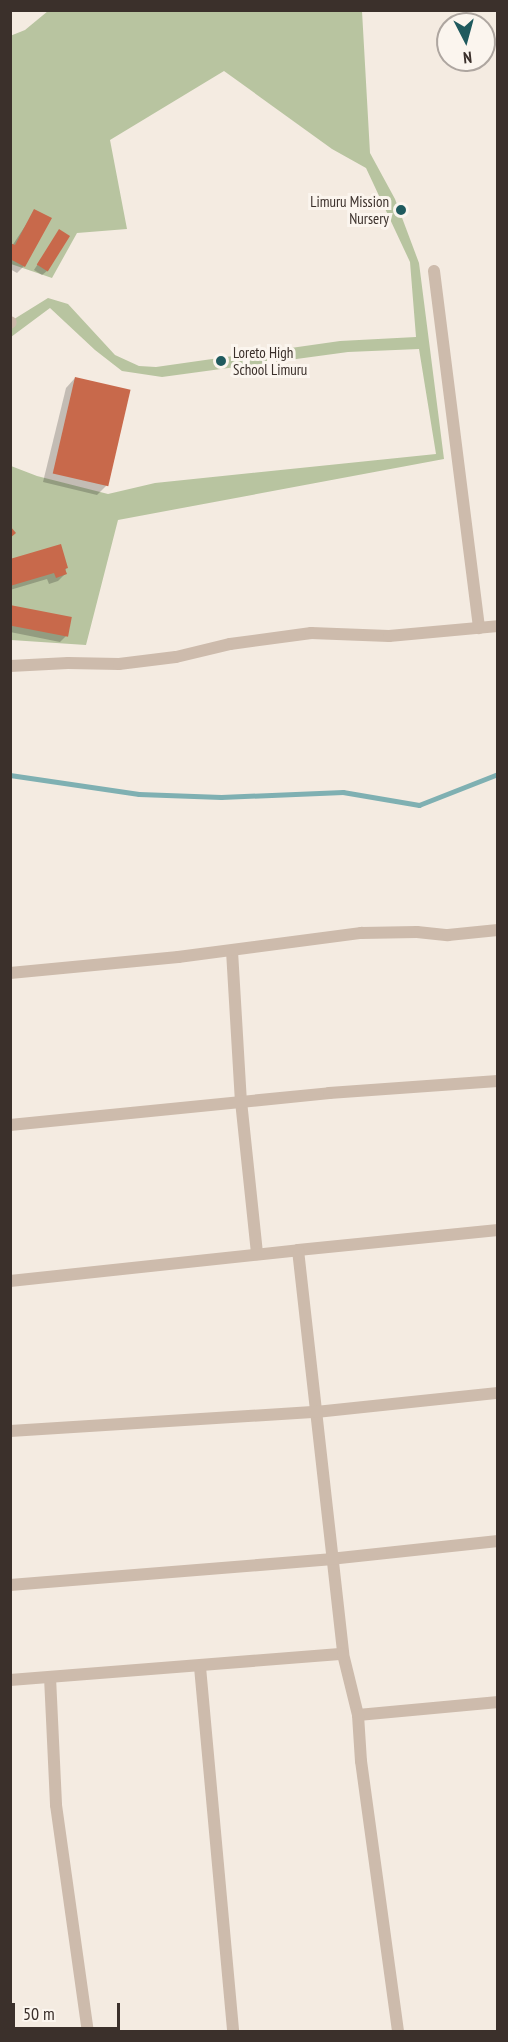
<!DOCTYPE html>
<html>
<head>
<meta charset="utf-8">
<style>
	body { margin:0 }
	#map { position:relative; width:508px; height:2042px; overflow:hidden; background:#f4ebe1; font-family:"PT Sans Narrow",sans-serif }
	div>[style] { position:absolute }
	.green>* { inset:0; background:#b8c4a0 }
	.shadow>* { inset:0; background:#0003 }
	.stream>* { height:4.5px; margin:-2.25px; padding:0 2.25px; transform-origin:2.25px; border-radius:2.25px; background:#7fb0b2 }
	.building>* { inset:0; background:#c8694b; transform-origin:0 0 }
	.minor>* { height:12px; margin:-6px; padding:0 6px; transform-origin:6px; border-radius:6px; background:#cdbbac }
	.dots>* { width:16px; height:16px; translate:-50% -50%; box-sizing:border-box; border:3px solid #fbf5ee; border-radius:50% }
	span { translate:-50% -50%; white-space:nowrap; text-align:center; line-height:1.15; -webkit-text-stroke:6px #fbf5ee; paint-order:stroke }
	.poi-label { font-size:15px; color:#3b302b }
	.right { translate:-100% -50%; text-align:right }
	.left { translate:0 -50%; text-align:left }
	.frame { position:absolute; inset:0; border:12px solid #3b302b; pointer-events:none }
	.north { position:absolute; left:436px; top:12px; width:60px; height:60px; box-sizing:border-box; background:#fbf5ee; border:2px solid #aea6a0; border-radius:50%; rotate:174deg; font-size:16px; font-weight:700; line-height:24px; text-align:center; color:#3b302b }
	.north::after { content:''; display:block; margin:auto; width:21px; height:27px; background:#1f5a5e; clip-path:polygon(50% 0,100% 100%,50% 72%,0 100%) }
	.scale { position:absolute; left:12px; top:2003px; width:108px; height:27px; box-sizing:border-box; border:3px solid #3b302b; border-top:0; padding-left:8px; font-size:18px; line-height:21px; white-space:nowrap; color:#3b302b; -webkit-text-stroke:4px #fbf5ee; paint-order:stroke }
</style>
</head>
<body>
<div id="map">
	<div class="green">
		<div style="clip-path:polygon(48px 11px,362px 11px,370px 153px,395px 199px,419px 263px,444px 459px,118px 520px,86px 645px,11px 640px,11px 466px,37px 476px,108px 494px,155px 483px,436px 454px,419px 349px,348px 352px,162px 377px,122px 371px,95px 350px,50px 308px,11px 337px,11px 321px,48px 298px,68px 304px,115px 355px,139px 366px,156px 367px,340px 341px,416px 337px,410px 262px,366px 168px,332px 149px,224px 71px,110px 140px,127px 229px,77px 233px,52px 278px,11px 264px,10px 36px,25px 30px)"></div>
	</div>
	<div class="shadow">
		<div style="clip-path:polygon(35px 211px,24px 266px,17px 273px,10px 269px,10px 244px,12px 246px)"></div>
		<div style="clip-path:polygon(59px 231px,47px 271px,42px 275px,34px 270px)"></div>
		<div style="clip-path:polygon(75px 378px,106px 486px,97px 495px,43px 482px,66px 388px)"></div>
		<div style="clip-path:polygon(10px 561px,66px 568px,65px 574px,58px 581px,49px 584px,47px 579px,10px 590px)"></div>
		<div style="clip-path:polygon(10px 607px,67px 635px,60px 642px,10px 632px)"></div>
	</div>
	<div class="stream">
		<div style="left:10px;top:775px;width:130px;rotate:8.4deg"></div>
		<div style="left:139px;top:794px;width:82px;rotate:2.1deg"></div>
		<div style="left:221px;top:797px;width:122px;rotate:-2.3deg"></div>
		<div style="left:343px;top:792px;width:77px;rotate:9.7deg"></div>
		<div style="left:419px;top:805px;width:85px;rotate:-21.4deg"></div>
	</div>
	<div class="building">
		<div style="clip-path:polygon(34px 209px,52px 218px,25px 267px,10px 259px,10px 243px,15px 245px)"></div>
		<div style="left:59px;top:229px;width:13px;height:42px;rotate:32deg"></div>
		<div style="left:75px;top:377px;width:57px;height:99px;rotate:13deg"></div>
		<div style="clip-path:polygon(10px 526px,16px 533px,10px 538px)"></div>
		<div style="clip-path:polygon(61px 544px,68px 568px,65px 569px,67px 574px,56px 578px,54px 573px,10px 586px,10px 559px)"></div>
		<div style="left:10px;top:605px;width:63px;height:20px;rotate:11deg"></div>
	</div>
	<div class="minor">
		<div style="left:434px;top:271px;width:360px;rotate:82.8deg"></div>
		<div style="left:10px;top:323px;width:1px;rotate:-45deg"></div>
		<div style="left:10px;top:666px;width:58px;rotate:-3deg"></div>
		<div style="left:68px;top:663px;width:51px;rotate:1.1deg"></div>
		<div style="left:119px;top:664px;width:57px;rotate:-7deg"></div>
		<div style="left:176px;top:657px;width:56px;rotate:-13.5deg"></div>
		<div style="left:230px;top:644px;width:82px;rotate:-7.7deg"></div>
		<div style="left:311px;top:633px;width:78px;rotate:2.2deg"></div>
		<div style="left:389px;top:636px;width:109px;rotate:-5.2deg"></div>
		<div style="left:232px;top:951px;width:150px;rotate:86.6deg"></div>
		<div style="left:241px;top:1101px;width:154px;rotate:84deg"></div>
		<div style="left:10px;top:973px;width:169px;rotate:-5.4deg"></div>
		<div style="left:178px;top:957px;width:185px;rotate:-7.5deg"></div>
		<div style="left:361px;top:933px;width:56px;rotate:-1deg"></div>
		<div style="left:417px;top:932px;width:31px;rotate:6deg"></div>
		<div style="left:448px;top:935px;width:50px;rotate:-5.7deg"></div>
		<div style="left:10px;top:1125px;width:321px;rotate:-5.7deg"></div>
		<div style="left:329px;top:1093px;width:169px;rotate:-4.1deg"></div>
		<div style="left:298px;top:1250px;width:201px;rotate:-5.7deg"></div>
		<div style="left:10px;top:1281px;width:290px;rotate:-6.1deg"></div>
		<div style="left:298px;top:1250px;width:406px;rotate:83.6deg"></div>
		<div style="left:10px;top:1431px;width:307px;rotate:-3.6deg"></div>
		<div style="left:316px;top:1412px;width:183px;rotate:-6deg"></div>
		<div style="left:10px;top:1585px;width:321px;rotate:-4.6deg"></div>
		<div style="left:330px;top:1559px;width:169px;rotate:-6.1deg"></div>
		<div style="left:200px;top:1667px;width:366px;rotate:84.8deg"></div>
		<div style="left:50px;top:1677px;width:128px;rotate:87.3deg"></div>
		<div style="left:56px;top:1805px;width:229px;rotate:82deg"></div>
		<div style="left:10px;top:1680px;width:334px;rotate:-4.5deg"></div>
		<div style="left:343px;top:1654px;width:63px;rotate:76.2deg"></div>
		<div style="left:358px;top:1715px;width:141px;rotate:-5.3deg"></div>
		<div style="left:358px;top:1715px;width:46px;rotate:86.3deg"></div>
		<div style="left:361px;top:1761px;width:274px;rotate:82.2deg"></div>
	</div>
	<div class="dots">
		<div style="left:401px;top:210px;background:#1f5a5e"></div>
		<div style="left:221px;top:361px;background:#1f5a5e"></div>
	</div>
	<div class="poi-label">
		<span class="right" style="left:389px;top:210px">Limuru Mission<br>Nursery</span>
		<span class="left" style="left:233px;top:361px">Loreto High<br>School Limuru</span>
	</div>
	<div class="frame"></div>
	<div class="north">N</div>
	<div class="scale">50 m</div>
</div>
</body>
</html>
